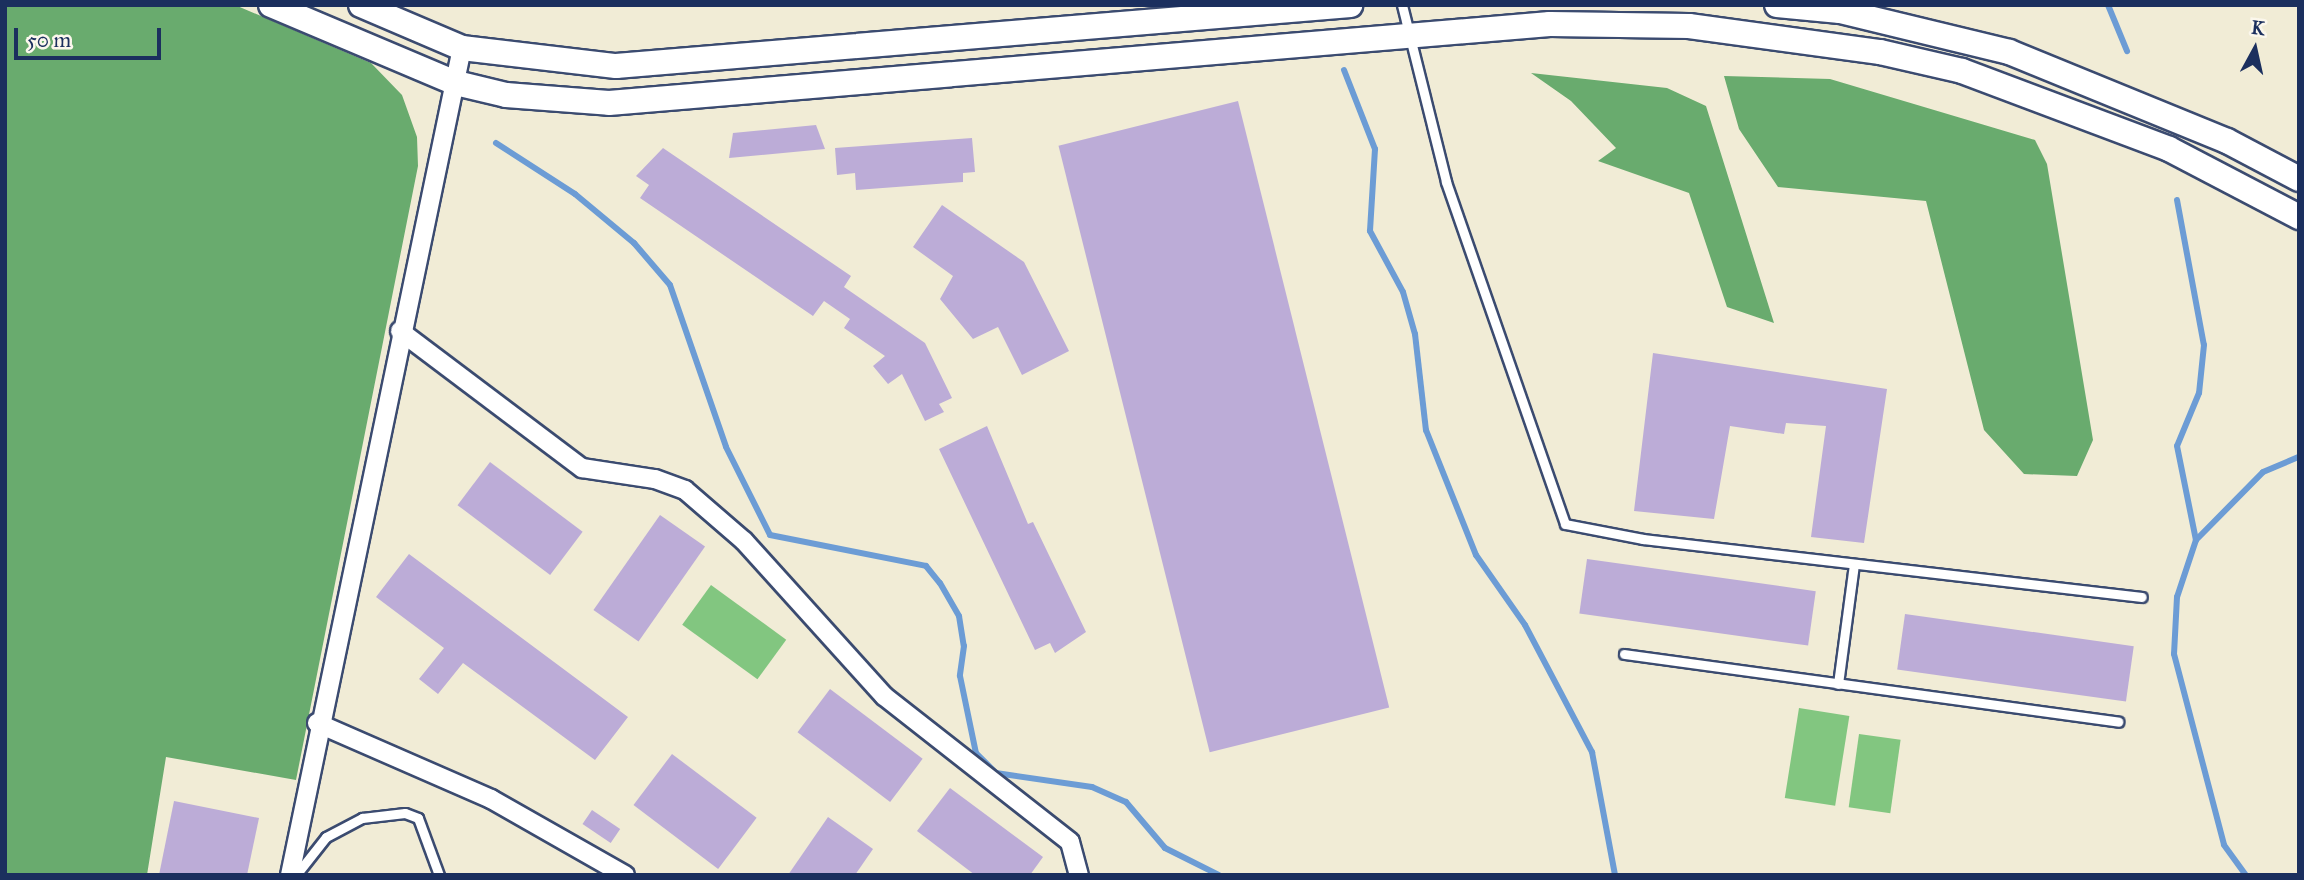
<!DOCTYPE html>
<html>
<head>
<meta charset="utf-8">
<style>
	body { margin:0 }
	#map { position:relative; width:2304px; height:880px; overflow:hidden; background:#f1ecd6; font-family:"IM FELL Great Primer",serif }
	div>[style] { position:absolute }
	.green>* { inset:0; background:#82c680; transform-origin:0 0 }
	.forest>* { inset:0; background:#69ab6e }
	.stream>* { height:6px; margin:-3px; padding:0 3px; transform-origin:3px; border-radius:3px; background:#6c9cd5 }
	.building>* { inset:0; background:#bcacd7; transform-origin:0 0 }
	.roads { filter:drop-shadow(2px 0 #3b4b70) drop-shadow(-2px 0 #3b4b70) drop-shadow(0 2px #3b4b70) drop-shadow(0 -2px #3b4b70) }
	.lane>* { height:9px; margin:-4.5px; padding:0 4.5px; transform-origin:4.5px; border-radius:4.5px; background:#fff }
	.street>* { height:18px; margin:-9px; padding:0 9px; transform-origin:9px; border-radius:9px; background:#fff }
	.secondary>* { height:24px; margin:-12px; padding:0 12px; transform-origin:12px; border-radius:12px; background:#fff }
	span { translate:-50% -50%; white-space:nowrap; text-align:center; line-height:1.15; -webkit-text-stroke:7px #fbf7ec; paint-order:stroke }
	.frame { position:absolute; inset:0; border:7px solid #1b2f5e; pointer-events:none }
	.north { position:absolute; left:2220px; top:14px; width:70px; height:70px; -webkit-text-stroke:5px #fbf7ec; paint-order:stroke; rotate:8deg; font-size:19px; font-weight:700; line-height:28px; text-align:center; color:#1b2f5e }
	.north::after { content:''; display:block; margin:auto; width:24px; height:32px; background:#1b2f5e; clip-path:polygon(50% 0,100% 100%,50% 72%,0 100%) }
	.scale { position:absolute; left:14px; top:28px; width:147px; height:32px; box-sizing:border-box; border:4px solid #1b2f5e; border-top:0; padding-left:9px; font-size:21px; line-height:24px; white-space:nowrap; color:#1b2f5e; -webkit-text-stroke:5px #fbf7ec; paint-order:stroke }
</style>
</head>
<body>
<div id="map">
	<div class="green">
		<div style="left:711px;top:585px;width:93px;height:49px;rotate:36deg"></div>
		<div style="left:1799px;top:708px;width:51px;height:91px;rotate:9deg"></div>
		<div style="left:1859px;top:734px;width:42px;height:74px;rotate:8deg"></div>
	</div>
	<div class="forest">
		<div style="clip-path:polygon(5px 5px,235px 5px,371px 63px,402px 95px,417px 137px,418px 166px,296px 780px,166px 757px,147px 875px,5px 875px)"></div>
		<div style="clip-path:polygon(1531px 73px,1667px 88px,1706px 106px,1774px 323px,1727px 307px,1689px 193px,1598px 161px,1616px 148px,1571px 101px)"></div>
		<div style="clip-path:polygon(1724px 76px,1830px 79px,2035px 140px,2047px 164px,2093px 440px,2077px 476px,2024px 474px,1984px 430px,1926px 201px,1778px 187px,1739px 129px)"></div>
	</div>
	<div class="stream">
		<div style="left:2108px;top:5px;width:50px;rotate:67.6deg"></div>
		<div style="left:1344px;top:70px;width:85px;rotate:68.6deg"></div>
		<div style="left:1375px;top:149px;width:82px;rotate:93.5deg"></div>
		<div style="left:1370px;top:231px;width:69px;rotate:61.6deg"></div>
		<div style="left:1403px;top:292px;width:44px;rotate:74.1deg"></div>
		<div style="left:1415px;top:334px;width:97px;rotate:83.5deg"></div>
		<div style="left:1426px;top:430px;width:135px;rotate:68.2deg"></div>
		<div style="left:1476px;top:555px;width:85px;rotate:55deg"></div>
		<div style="left:1525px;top:625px;width:144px;rotate:62.2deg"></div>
		<div style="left:1592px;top:752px;width:125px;rotate:79.4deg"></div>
		<div style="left:496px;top:143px;width:94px;rotate:32.8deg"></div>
		<div style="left:575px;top:194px;width:77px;rotate:39.7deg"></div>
		<div style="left:634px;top:243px;width:55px;rotate:49.4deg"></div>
		<div style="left:670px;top:285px;width:171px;rotate:70.9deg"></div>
		<div style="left:726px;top:447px;width:98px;rotate:63.4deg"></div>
		<div style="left:770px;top:535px;width:159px;rotate:11.2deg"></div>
		<div style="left:926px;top:566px;width:22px;rotate:51deg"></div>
		<div style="left:940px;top:583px;width:38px;rotate:60deg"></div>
		<div style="left:959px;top:616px;width:30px;rotate:81deg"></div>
		<div style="left:964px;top:646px;width:30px;rotate:98deg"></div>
		<div style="left:960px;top:676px;width:79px;rotate:78.3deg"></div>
		<div style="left:976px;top:753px;width:28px;rotate:45deg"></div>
		<div style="left:996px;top:773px;width:97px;rotate:8.3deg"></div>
		<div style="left:1092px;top:787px;width:37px;rotate:24deg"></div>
		<div style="left:1126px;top:802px;width:60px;rotate:49.7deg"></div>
		<div style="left:1165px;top:848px;width:60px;rotate:26.6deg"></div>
		<div style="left:2177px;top:200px;width:147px;rotate:79.5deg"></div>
		<div style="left:2204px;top:345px;width:48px;rotate:95.9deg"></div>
		<div style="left:2199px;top:393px;width:57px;rotate:112.5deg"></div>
		<div style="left:2177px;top:446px;width:96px;rotate:78.6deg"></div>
		<div style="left:2196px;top:540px;width:60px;rotate:108.4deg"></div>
		<div style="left:2177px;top:597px;width:57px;rotate:93deg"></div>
		<div style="left:2174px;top:654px;width:197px;rotate:75.3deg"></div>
		<div style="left:2224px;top:845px;width:37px;rotate:54deg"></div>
		<div style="left:2196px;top:540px;width:95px;rotate:-45.4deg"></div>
		<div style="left:2263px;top:472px;width:39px;rotate:-23deg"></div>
	</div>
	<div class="building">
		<div style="left:1238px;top:101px;width:625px;height:185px;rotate:76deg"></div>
		<div style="clip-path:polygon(816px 125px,825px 149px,729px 158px,733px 133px)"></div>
		<div style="clip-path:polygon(972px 138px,975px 172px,963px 173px,963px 182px,856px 190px,855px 173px,837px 175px,835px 148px)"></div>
		<div style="clip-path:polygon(663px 148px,851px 276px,844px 287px,925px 343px,952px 398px,939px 404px,944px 412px,925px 421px,902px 374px,888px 384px,873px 366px,885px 356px,844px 328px,850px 319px,824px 301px,813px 316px,640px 198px,649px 185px,636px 176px)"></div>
		<div style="clip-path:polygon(942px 205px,1024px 262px,1069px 351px,1022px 375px,998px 327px,973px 339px,940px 299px,953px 276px,913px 247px)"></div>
		<div style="clip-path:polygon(1653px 353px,1887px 389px,1864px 543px,1811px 537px,1826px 426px,1786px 423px,1784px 434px,1730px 426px,1714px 519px,1634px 511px)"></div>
		<div style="clip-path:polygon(987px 426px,1028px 524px,1033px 522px,1086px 632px,1055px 653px,1050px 643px,1035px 650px,939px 449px)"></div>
		<div style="left:490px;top:462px;width:116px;height:54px;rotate:37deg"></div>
		<div style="left:660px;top:515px;width:55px;height:116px;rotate:35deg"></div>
		<div style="clip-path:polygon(409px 554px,628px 717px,595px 760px,463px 663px,438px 694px,419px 679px,444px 648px,376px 597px)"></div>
		<div style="left:1587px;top:559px;width:231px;height:55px;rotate:8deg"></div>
		<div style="left:1905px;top:614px;width:231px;height:56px;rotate:8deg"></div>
		<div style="left:830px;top:689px;width:116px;height:54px;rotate:37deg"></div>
		<div style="left:672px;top:754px;width:106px;height:64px;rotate:37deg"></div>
		<div style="clip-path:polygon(950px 788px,1043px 857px,1030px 875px,975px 875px,917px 831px)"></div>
		<div style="clip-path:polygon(174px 801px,259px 818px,247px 875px,159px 875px)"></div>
		<div style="left:592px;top:810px;width:34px;height:17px;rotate:34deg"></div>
		<div style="clip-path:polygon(828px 817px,873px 849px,855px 875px,788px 875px)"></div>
	</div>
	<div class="roads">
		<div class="lane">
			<div style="left:1402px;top:5px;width:182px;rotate:76deg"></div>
			<div style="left:1446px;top:182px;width:362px;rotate:70.8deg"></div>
			<div style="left:1565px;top:524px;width:79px;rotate:10.9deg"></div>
			<div style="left:1643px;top:539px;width:502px;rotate:6.63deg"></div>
			<div style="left:1624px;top:654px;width:499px;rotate:7.8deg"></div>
			<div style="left:1838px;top:684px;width:121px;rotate:-82.4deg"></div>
			<div style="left:296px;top:875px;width:48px;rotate:-51.7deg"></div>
			<div style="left:326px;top:837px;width:41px;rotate:-27.8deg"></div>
			<div style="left:362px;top:818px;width:43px;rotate:-6.6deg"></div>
			<div style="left:405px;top:813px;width:14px;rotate:21deg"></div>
			<div style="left:418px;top:818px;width:61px;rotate:69.8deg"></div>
		</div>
		<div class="street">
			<div style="left:400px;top:331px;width:228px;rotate:37deg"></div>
			<div style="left:582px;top:468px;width:74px;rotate:8.6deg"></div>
			<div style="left:655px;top:479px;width:32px;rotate:20deg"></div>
			<div style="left:685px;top:490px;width:78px;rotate:40.8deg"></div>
			<div style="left:744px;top:541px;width:209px;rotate:47.9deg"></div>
			<div style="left:884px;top:696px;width:236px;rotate:38.1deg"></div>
			<div style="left:1070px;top:842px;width:34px;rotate:75deg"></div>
			<div style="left:317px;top:723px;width:190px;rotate:23.6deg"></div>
			<div style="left:491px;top:799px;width:154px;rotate:29.6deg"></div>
			<div style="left:290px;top:875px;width:845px;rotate:-78.25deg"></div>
		</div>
		<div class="secondary">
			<div style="left:271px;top:5px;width:201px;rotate:22.9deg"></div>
			<div style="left:456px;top:83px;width:51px;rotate:13.5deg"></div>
			<div style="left:506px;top:95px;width:103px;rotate:4.4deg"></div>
			<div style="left:609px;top:103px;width:944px;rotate:-4.8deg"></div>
			<div style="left:1550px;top:24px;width:139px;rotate:0.8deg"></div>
			<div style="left:1689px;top:26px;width:193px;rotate:7.8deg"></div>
			<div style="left:1880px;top:52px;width:84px;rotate:13deg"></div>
			<div style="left:1962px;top:71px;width:221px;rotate:20.6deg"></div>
			<div style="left:2169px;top:149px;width:147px;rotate:27.6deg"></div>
			<div style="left:361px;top:5px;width:110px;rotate:23.1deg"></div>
			<div style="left:462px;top:48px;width:155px;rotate:6.7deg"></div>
			<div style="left:616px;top:66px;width:737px;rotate:-4.75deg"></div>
			<div style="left:1777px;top:5px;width:63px;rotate:5.4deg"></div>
			<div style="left:1840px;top:11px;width:174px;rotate:13.6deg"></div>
			<div style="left:2009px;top:52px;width:235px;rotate:22.2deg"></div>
			<div style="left:2227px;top:141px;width:81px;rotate:27.8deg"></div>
		</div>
	</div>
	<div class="frame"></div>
	<div class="north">K</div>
	<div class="scale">50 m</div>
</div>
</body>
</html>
